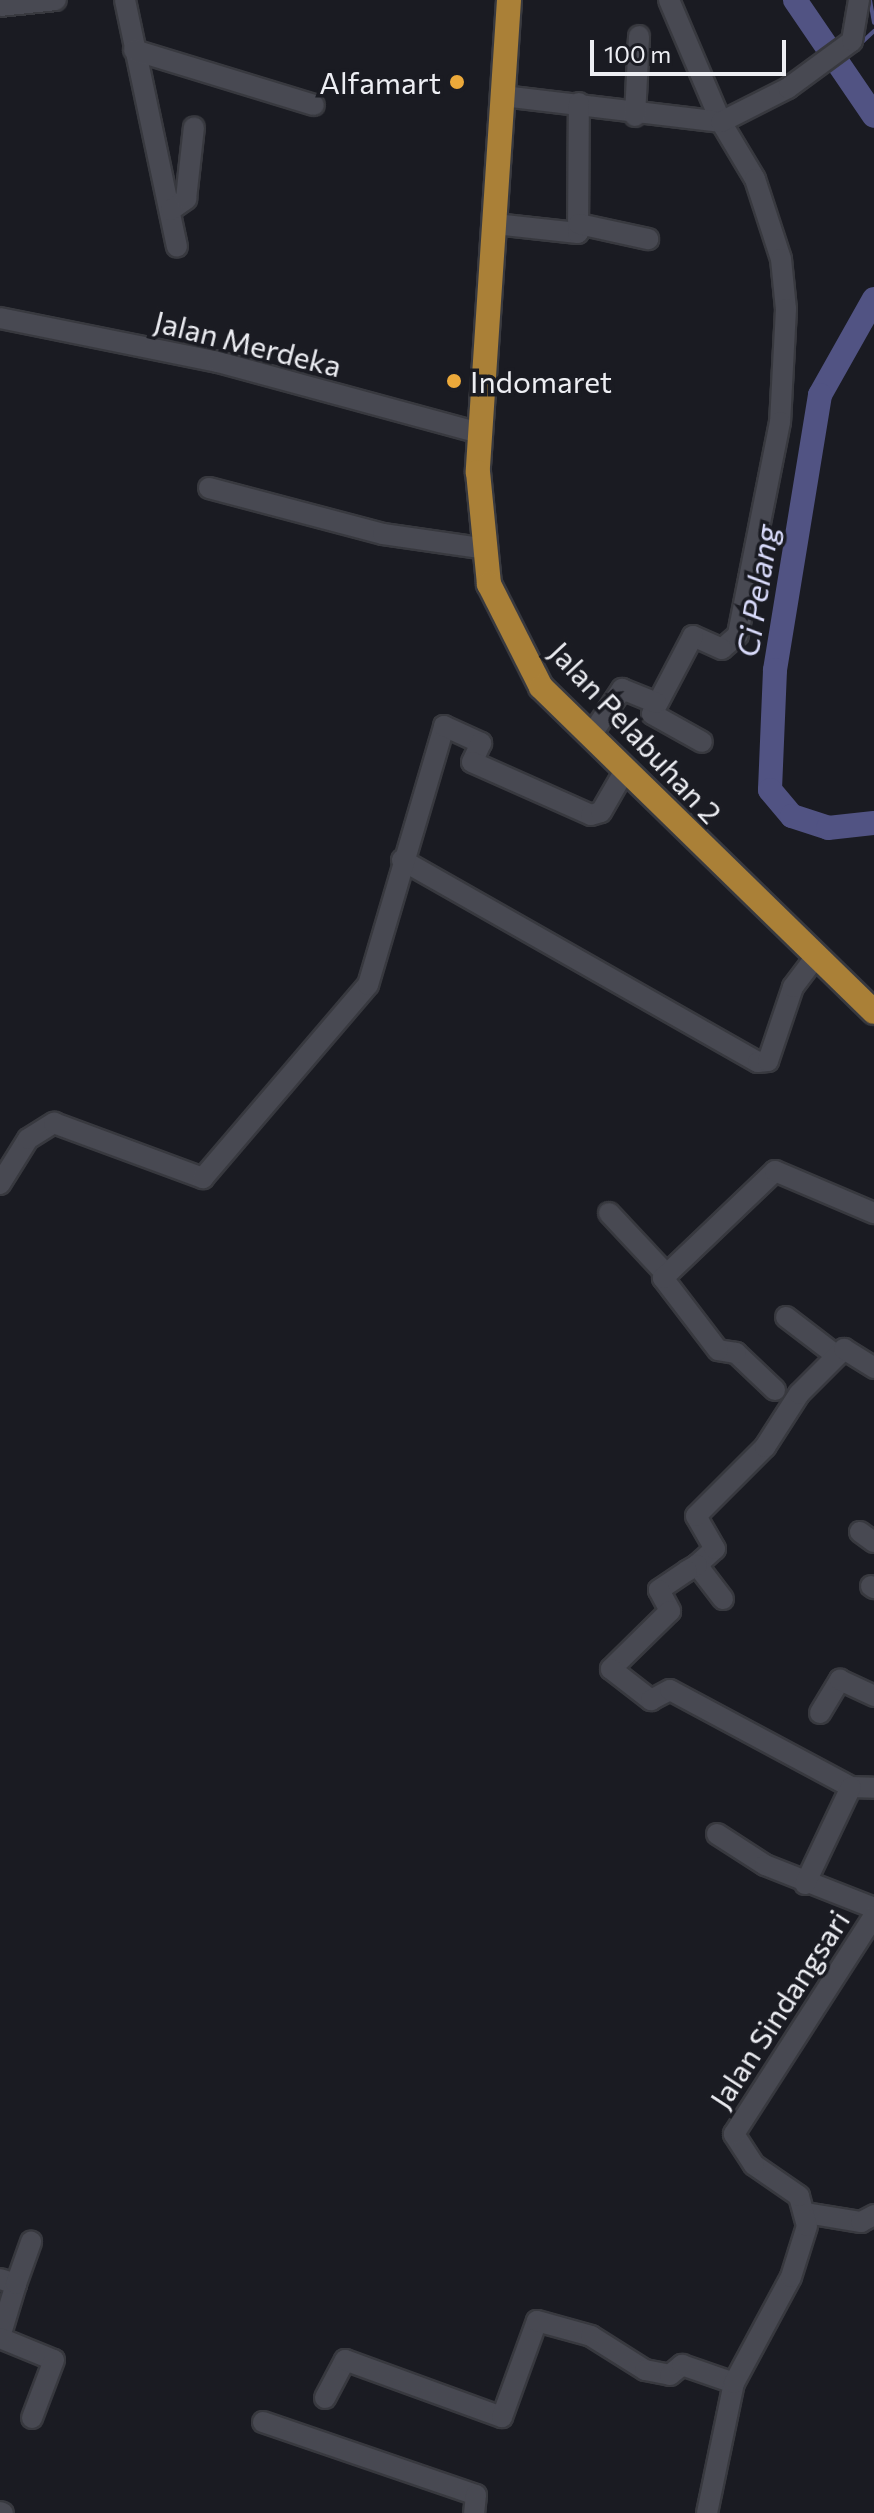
<!DOCTYPE html>
<html>
<head>
<meta charset="utf-8">
<style>
	body { margin:0 }
	#map { position:relative; width:874px; height:2513px; overflow:hidden; background:#1a1b22; font-family:Commissioner,sans-serif }
	div>[style] { position:absolute }
	.stream>* { height:4px; margin:-2px; padding:0 2px; transform-origin:2px; border-radius:2px; background:#515383 }
	.river>* { height:24px; margin:-12px; padding:0 12px; transform-origin:12px; border-radius:12px; background:#515383 }
	.roads { filter:drop-shadow(2px 0 #38393f) drop-shadow(-2px 0 #38393f) drop-shadow(0 2px #38393f) drop-shadow(0 -2px #38393f) }
	.minor>* { height:20px; margin:-10px; padding:0 10px; transform-origin:10px; border-radius:10px; background:#484952 }
	.major>* { height:24px; margin:-12px; padding:0 12px; transform-origin:12px; border-radius:12px; background:#aa8037 }
	.dots>* { width:22px; height:22px; translate:-50% -50%; box-sizing:border-box; border:4px solid #1a1b22; border-radius:50% }
	span { translate:-50% -50%; white-space:nowrap; text-align:center; line-height:1.15; -webkit-text-stroke:7px #1a1b22; paint-order:stroke }
	.poi-label { font-size:30px; color:#edeef3 }
	.right { translate:-100% -50%; text-align:right }
	.left { translate:0 -50%; text-align:left }
	.street-label { font-size:30px; color:#edeef3 }
	.water-label { font-size:32px; color:#d9dbfb; font-style:italic }
	.scale { position:absolute; left:590px; top:40px; width:196px; height:36px; box-sizing:border-box; border:4px solid #edeef3; border-top:0; padding-left:10px; font-size:24px; line-height:28px; white-space:nowrap; color:#edeef3; -webkit-text-stroke:6px #1a1b22; paint-order:stroke }
</style>
</head>
<body>
<div id="map">
	<div class="stream">
		<div style="left:870px;top:0;width:23px;rotate:80deg"></div>
		<div style="left:842px;top:61px;width:44px;rotate:-43.2deg"></div>
	</div>
	<div class="river">
		<div style="left:795px;top:0;width:140px;rotate:55.7deg"></div>
		<div style="left:874px;top:299px;width:110px;rotate:119.4deg"></div>
		<div style="left:820px;top:395px;width:279px;rotate:99.3deg"></div>
		<div style="left:775px;top:670px;width:120px;rotate:92.4deg"></div>
		<div style="left:770px;top:790px;width:34px;rotate:50deg"></div>
		<div style="left:792px;top:816px;width:38px;rotate:18deg"></div>
		<div style="left:828px;top:828px;width:46px;rotate:-6.2deg"></div>
	</div>
	<div class="roads">
		<div class="minor">
			<div style="left:125px;top:0;width:252px;rotate:78.1deg"></div>
			<div style="left:669px;top:0;width:133px;rotate:66.9deg"></div>
			<div style="left:721px;top:122px;width:66px;rotate:59.2deg"></div>
			<div style="left:755px;top:179px;width:84px;rotate:72deg"></div>
			<div style="left:781px;top:259px;width:50px;rotate:84.3deg"></div>
			<div style="left:786px;top:309px;width:113px;rotate:93deg"></div>
			<div style="left:780px;top:422px;width:217px;rotate:101.2deg"></div>
			<div style="left:738px;top:635px;width:21px;rotate:139deg"></div>
			<div style="left:722px;top:649px;width:32px;rotate:-156deg"></div>
			<div style="left:693px;top:636px;width:88px;rotate:117.7deg"></div>
			<div style="left:652px;top:714px;width:57px;rotate:29.2deg"></div>
			<div style="left:0;top:6px;width:56px;rotate:-6.1deg"></div>
			<div style="left:134px;top:50px;width:188px;rotate:17deg"></div>
			<div style="left:503px;top:96px;width:220px;rotate:6.8deg"></div>
			<div style="left:721px;top:122px;width:75px;rotate:-26.9deg"></div>
			<div style="left:788px;top:88px;width:79px;rotate:-36.3deg"></div>
			<div style="left:852px;top:41px;width:42px;rotate:-80.3deg"></div>
			<div style="left:635px;top:116px;width:80px;rotate:-87.1deg"></div>
			<div style="left:171px;top:210px;width:19px;rotate:-36deg"></div>
			<div style="left:186px;top:199px;width:72px;rotate:-83.7deg"></div>
			<div style="left:495px;top:224px;width:83px;rotate:6.2deg"></div>
			<div style="left:578px;top:233px;width:130px;rotate:-89.6deg"></div>
			<div style="left:579px;top:224px;width:71px;rotate:12.3deg"></div>
			<div style="left:0;top:318px;width:222px;rotate:11.4deg"></div>
			<div style="left:218px;top:362px;width:271px;rotate:15.2deg"></div>
			<div style="left:209px;top:488px;width:180px;rotate:14.8deg"></div>
			<div style="left:383px;top:534px;width:98px;rotate:8.2deg"></div>
			<div style="left:590px;top:737px;width:58px;rotate:-56.3deg"></div>
			<div style="left:622px;top:689px;width:37px;rotate:22deg"></div>
			<div style="left:402px;top:860px;width:409px;rotate:29.6deg"></div>
			<div style="left:758px;top:1062px;width:10px;rotate:-6deg"></div>
			<div style="left:768px;top:1061px;width:78px;rotate:-71.3deg"></div>
			<div style="left:793px;top:987px;width:36px;rotate:-53deg"></div>
			<div style="left:0;top:1184px;width:53px;rotate:-58.1deg"></div>
			<div style="left:28px;top:1139px;width:31px;rotate:-32deg"></div>
			<div style="left:54px;top:1123px;width:159px;rotate:20.3deg"></div>
			<div style="left:203px;top:1178px;width:254px;rotate:-49.5deg"></div>
			<div style="left:368px;top:985px;width:270px;rotate:-73.6deg"></div>
			<div style="left:444px;top:726px;width:41px;rotate:24.7deg"></div>
			<div style="left:481px;top:743px;width:21px;rotate:115deg"></div>
			<div style="left:472px;top:762px;width:130px;rotate:24deg"></div>
			<div style="left:591px;top:815px;width:10px;rotate:-17deg"></div>
			<div style="left:601px;top:812px;width:46px;rotate:-60.1deg"></div>
			<div style="left:609px;top:1213px;width:83px;rotate:46.9deg"></div>
			<div style="left:786px;top:1317px;width:64px;rotate:37.4deg"></div>
			<div style="left:775px;top:1390px;width:54px;rotate:-136.5deg"></div>
			<div style="left:736px;top:1353px;width:18px;rotate:-171deg"></div>
			<div style="left:718px;top:1350px;width:91px;rotate:-127.4deg"></div>
			<div style="left:663px;top:1278px;width:155px;rotate:-43.7deg"></div>
			<div style="left:775px;top:1171px;width:108px;rotate:23deg"></div>
			<div style="left:860px;top:1532px;width:17px;rotate:36deg"></div>
			<div style="left:697px;top:1565px;width:24px;rotate:-42deg"></div>
			<div style="left:715px;top:1549px;width:38px;rotate:-120deg"></div>
			<div style="left:696px;top:1516px;width:98px;rotate:-45deg"></div>
			<div style="left:765px;top:1447px;width:63px;rotate:-57.3deg"></div>
			<div style="left:799px;top:1394px;width:64px;rotate:-45deg"></div>
			<div style="left:844px;top:1349px;width:36px;rotate:32deg"></div>
			<div style="left:871px;top:1586px;width:4px;rotate:34deg"></div>
			<div style="left:723px;top:1599px;width:43px;rotate:-127.4deg"></div>
			<div style="left:697px;top:1565px;width:12px;rotate:149deg"></div>
			<div style="left:687px;top:1571px;width:34px;rotate:146deg"></div>
			<div style="left:659px;top:1590px;width:24px;rotate:62deg"></div>
			<div style="left:670px;top:1611px;width:83px;rotate:135.5deg"></div>
			<div style="left:611px;top:1669px;width:51px;rotate:37.8deg"></div>
			<div style="left:651px;top:1700px;width:21px;rotate:-28deg"></div>
			<div style="left:670px;top:1690px;width:205px;rotate:28.2deg"></div>
			<div style="left:851px;top:1787px;width:23px;rotate:2deg"></div>
			<div style="left:820px;top:1713px;width:39px;rotate:-59deg"></div>
			<div style="left:840px;top:1680px;width:38px;rotate:25deg"></div>
			<div style="left:717px;top:1834px;width:57px;rotate:32.9deg"></div>
			<div style="left:765px;top:1865px;width:117px;rotate:21.5deg"></div>
			<div style="left:805px;top:1884px;width:107px;rotate:-64.6deg"></div>
			<div style="left:806px;top:2213px;width:56px;rotate:9.3deg"></div>
			<div style="left:861px;top:2222px;width:15px;rotate:-28deg"></div>
			<div style="left:0;top:2279px;width:17px;rotate:17deg"></div>
			<div style="left:16px;top:2284px;width:55px;rotate:106.8deg"></div>
			<div style="left:16px;top:2284px;width:45px;rotate:-70.3deg"></div>
			<div style="left:0;top:2338px;width:58px;rotate:22.2deg"></div>
			<div style="left:54px;top:2360px;width:62px;rotate:110.8deg"></div>
			<div style="left:325px;top:2398px;width:43px;rotate:-62.2deg"></div>
			<div style="left:345px;top:2360px;width:167px;rotate:20deg"></div>
			<div style="left:502px;top:2417px;width:102px;rotate:-70deg"></div>
			<div style="left:537px;top:2321px;width:56px;rotate:15.5deg"></div>
			<div style="left:591px;top:2336px;width:64px;rotate:32.2deg"></div>
			<div style="left:645px;top:2370px;width:25px;rotate:11deg"></div>
			<div style="left:670px;top:2375px;width:16px;rotate:-40deg"></div>
			<div style="left:682px;top:2365px;width:55px;rotate:19.1deg"></div>
			<div style="left:263px;top:2422px;width:225px;rotate:18.9deg"></div>
			<div style="left:476px;top:2495px;width:18px;rotate:96deg"></div>
			<div style="left:0;top:2512px;width:3px;rotate:18deg"></div>
			<div style="left:707px;top:2513px;width:133px;rotate:-78.3deg"></div>
			<div style="left:734px;top:2383px;width:120px;rotate:-61.7deg"></div>
			<div style="left:791px;top:2277px;width:53px;rotate:-72.6deg"></div>
			<div style="left:807px;top:2226px;width:31px;rotate:-105deg"></div>
			<div style="left:799px;top:2196px;width:55px;rotate:-145.4deg"></div>
			<div style="left:754px;top:2165px;width:37px;rotate:-123deg"></div>
			<div style="left:734px;top:2134px;width:259px;rotate:-57.3deg"></div>
		</div>
		<div class="major">
			<div style="left:509px;top:0;width:473px;rotate:93.8deg"></div>
			<div style="left:478px;top:472px;width:113px;rotate:84.4deg"></div>
			<div style="left:489px;top:584px;width:115px;rotate:63.2deg"></div>
			<div style="left:541px;top:687px;width:465px;rotate:44.3deg"></div>
		</div>
	</div>
	<div class="dots">
		<div style="left:457px;top:82px;background:#eca93a"></div>
		<div style="left:454px;top:381px;background:#eca93a"></div>
	</div>
	<div class="poi-label">
		<span class="right" style="left:441px;top:82px">Alfamart</span>
		<span class="left" style="left:470px;top:381px">Indomaret</span>
	</div>
	<div class="street-label">
		<span style="left:248px;top:343px;rotate:14deg">Jalan Merdeka</span>
		<span style="left:636px;top:732px;rotate:47deg">Jalan Pelabuhan 2</span>
		<span style="left:779px;top:2009px;rotate:-57deg">Jalan Sindangsari</span>
	</div>
	<div class="water-label">
		<span style="left:756px;top:591px;rotate:-81deg">Ci Pelang</span>
	</div>
	<div class="scale">100 m</div>
</div>
</body>
</html>
